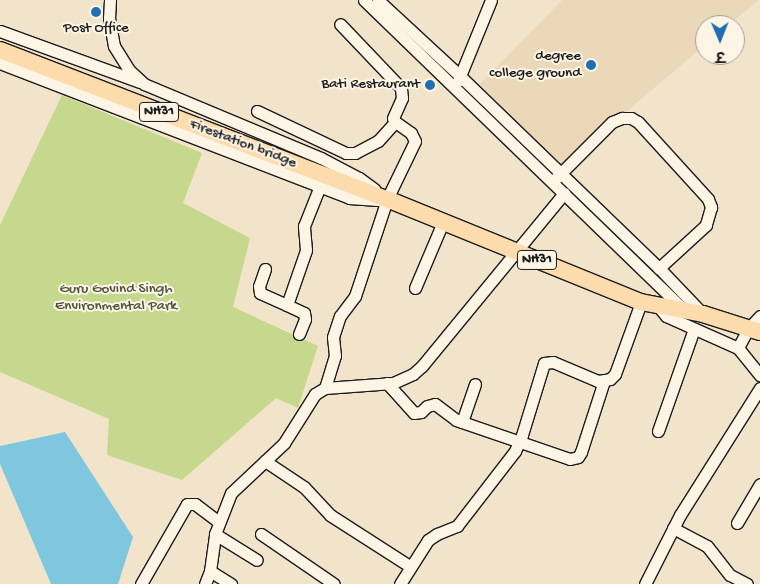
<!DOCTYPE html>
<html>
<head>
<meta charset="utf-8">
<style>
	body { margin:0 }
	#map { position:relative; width:760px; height:584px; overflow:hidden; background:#f2e4cb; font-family:"Gochi Hand","Playpen Sans Deva",sans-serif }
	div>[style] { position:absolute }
	.built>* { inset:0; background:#ead8b8 }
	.green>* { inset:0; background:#c6d88d }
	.water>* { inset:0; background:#7ec7df }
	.roads { filter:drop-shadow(1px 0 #1c1c1c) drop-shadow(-1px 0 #1c1c1c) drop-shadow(0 1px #1c1c1c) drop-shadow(0 -1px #1c1c1c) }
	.minor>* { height:11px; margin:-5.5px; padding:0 5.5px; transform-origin:5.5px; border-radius:5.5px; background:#fcf5e5 }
	.highway>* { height:16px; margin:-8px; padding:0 8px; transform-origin:8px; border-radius:8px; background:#fcdcac }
	.dots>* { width:14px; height:14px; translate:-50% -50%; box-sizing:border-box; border:2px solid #fcf5e5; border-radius:50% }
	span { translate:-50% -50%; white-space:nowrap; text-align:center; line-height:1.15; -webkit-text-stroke:4px #fcf5e5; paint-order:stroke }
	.shield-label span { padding:1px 4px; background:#fcf5e5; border:1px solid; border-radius:4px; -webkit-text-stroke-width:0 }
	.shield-label { font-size:14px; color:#1c1c1c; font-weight:700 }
	.poi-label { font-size:15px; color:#1c1c1c }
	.right { translate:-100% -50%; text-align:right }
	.street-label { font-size:15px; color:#1c1c1c }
	.park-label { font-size:15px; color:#4f543e }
	.north { position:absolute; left:695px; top:15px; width:50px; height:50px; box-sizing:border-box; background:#fcf5e5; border:1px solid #a29e95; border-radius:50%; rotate:179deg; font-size:14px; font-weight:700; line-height:20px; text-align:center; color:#1c1c1c }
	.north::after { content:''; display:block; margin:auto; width:18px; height:22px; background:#1f6fb2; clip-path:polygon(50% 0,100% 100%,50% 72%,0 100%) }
</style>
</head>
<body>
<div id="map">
	<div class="built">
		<div style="clip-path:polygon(562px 0,759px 0,729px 25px,705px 25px,705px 45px,561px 167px,480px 84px)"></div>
	</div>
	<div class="green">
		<div style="clip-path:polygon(62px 95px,202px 153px,183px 203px,250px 238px,233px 307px,318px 346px,298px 408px,276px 398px,182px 480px,107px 455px,109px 419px,0 372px,0 225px)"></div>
	</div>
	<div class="water">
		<div style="clip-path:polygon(65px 432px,133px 537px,118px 584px,51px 584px,0 464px,0 446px)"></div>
	</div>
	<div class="roads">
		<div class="minor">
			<div style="left:110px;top:0;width:18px;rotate:93deg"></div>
			<div style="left:109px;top:18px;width:28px;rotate:80deg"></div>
			<div style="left:114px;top:46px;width:28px;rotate:58deg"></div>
			<div style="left:129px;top:70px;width:21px;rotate:43deg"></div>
			<div style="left:144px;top:84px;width:192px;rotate:22.7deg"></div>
			<div style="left:321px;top:158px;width:43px;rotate:27.8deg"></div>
			<div style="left:359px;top:178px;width:19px;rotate:36deg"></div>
			<div style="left:364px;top:0;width:447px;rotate:44.1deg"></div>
			<div style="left:378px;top:0;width:112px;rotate:42.8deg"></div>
			<div style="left:460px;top:76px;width:277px;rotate:44deg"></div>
			<div style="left:659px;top:268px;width:64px;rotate:46.3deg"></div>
			<div style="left:0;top:31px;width:149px;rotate:20deg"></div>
			<div style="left:0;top:63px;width:374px;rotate:21.1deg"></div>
			<div style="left:349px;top:198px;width:32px;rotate:4deg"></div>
			<div style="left:458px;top:81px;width:87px;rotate:-67.8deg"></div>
			<div style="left:257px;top:111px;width:98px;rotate:25.3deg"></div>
			<div style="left:346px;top:153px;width:9px"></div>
			<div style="left:355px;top:153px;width:26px;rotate:-28deg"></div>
			<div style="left:378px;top:141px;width:25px;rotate:-48deg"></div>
			<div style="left:555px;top:179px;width:81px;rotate:-45deg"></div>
			<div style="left:612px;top:122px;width:11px;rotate:-22deg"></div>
			<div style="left:622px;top:118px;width:9px"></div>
			<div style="left:631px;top:118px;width:8px;rotate:30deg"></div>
			<div style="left:638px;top:122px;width:104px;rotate:47.7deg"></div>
			<div style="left:708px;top:199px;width:9px;rotate:69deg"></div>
			<div style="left:711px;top:207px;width:19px;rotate:106deg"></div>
			<div style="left:706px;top:225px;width:64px;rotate:137.5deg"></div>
			<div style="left:265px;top:269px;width:18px;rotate:109deg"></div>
			<div style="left:259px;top:286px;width:7px;rotate:82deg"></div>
			<div style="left:260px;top:293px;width:30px;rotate:24deg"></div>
			<div style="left:415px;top:288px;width:72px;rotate:-67deg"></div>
			<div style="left:658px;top:306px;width:13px;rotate:51deg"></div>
			<div style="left:666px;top:316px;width:79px;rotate:24deg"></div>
			<div style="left:760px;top:316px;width:18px;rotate:133deg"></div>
			<div style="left:748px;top:329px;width:21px;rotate:118deg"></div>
			<div style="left:738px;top:348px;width:35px;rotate:51deg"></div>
			<div style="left:299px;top:334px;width:16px;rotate:-68deg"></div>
			<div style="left:305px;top:319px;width:6px;rotate:-99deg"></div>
			<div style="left:304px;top:313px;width:19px;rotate:-155deg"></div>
			<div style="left:287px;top:305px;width:58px;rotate:-70.9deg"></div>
			<div style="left:306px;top:250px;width:24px;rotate:-95deg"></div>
			<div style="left:304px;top:226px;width:43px;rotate:-68.2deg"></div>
			<div style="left:387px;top:383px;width:40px;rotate:48deg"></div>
			<div style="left:414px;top:413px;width:7px;rotate:-8deg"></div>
			<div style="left:421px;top:412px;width:8px;rotate:-45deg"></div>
			<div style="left:427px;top:406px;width:8px;rotate:-14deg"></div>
			<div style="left:435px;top:404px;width:26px;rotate:37deg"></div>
			<div style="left:456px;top:420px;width:120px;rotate:18.9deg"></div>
			<div style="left:570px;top:459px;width:8px;rotate:-14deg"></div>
			<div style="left:578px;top:457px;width:6px;rotate:-59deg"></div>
			<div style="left:581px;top:452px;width:75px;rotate:-72.1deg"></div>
			<div style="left:325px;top:388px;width:34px;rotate:-73deg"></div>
			<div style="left:335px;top:356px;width:19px;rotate:-96deg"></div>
			<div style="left:333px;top:337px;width:22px;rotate:-72deg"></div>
			<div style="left:340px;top:316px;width:25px;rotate:-53deg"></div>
			<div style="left:355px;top:296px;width:102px;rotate:-71.7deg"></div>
			<div style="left:387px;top:199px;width:64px;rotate:-64.2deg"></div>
			<div style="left:415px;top:141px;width:9px;rotate:-117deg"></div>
			<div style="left:411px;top:133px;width:19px;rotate:-145deg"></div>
			<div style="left:395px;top:122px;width:4px;rotate:-117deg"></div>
			<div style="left:393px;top:118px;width:22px;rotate:-66deg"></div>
			<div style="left:402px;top:98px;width:10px;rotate:-96deg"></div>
			<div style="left:401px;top:88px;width:88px;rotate:-133.6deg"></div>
			<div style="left:462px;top:422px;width:40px;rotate:-71.1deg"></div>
			<div style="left:658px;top:431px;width:108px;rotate:-70.6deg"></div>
			<div style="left:265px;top:461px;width:47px;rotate:33.7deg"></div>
			<div style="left:304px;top:487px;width:38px;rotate:47deg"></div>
			<div style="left:330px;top:515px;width:96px;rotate:32.7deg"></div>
			<div style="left:737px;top:523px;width:45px;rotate:-59.5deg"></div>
			<div style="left:673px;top:528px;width:38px;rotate:28deg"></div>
			<div style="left:707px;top:546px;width:37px;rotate:52deg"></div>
			<div style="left:730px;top:575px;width:19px;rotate:28deg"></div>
			<div style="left:215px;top:534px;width:49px;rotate:31.8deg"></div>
			<div style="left:261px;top:534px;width:88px;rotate:34.4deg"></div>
			<div style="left:210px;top:571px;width:25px;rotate:32deg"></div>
			<div style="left:141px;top:584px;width:92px;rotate:-60.1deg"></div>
			<div style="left:187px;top:504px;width:8px"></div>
			<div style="left:195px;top:504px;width:30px;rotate:37deg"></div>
			<div style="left:205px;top:584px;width:14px;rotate:-69deg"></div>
			<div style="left:210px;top:571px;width:37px;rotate:-82deg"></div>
			<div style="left:215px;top:534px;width:44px;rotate:-68.7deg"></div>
			<div style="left:231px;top:493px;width:73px;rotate:-43.3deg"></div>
			<div style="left:284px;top:443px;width:58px;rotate:-57.7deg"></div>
			<div style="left:315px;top:394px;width:12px;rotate:-31deg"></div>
			<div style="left:325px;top:388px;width:68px;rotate:-4.2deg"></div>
			<div style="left:393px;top:383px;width:22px;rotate:-24deg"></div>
			<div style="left:413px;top:374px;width:12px;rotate:-42deg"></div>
			<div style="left:422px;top:366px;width:224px;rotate:-50.6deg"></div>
			<div style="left:400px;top:584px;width:52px;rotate:-57.5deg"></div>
			<div style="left:428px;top:540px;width:11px;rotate:-34deg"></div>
			<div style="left:437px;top:534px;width:22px;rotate:-22deg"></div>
			<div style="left:457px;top:526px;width:95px;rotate:-52.3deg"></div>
			<div style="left:515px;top:451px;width:17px;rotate:-66deg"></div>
			<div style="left:522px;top:435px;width:75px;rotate:-73deg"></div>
			<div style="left:544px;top:363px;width:9px;rotate:-6deg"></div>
			<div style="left:553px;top:362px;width:49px;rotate:22.9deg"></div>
			<div style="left:598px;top:381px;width:12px;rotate:-9deg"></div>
			<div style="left:610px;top:379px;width:7px;rotate:-45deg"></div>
			<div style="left:615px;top:374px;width:77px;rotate:-70.1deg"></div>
			<div style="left:645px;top:584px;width:77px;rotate:-63.1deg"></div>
			<div style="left:680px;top:515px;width:150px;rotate:-57.8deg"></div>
		</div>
		<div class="highway">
			<div style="left:0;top:50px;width:415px;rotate:21.1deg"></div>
			<div style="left:387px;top:199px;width:274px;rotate:22.1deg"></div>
			<div style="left:641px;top:302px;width:63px;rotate:11deg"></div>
			<div style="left:703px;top:314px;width:60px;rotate:17.5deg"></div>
		</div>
	</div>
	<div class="dots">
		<div style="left:96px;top:12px;background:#1f6fb2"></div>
		<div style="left:591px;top:65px;background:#1f6fb2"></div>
		<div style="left:430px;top:85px;background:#1f6fb2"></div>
	</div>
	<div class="shield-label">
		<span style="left:159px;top:112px">NH31</span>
		<span style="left:537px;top:260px">NH31</span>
	</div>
	<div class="poi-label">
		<span style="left:96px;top:29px">Post Office</span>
		<span class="right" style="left:581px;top:65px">degree<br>college ground</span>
		<span class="right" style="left:420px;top:85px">Bati Restaurant</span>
	</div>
	<div class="street-label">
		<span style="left:243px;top:144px;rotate:21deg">Firestation bridge</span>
	</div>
	<div class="park-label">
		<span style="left:116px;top:298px">Guru Govind Singh<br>Environmental Park</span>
	</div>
	<div class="north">उ</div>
</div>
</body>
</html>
